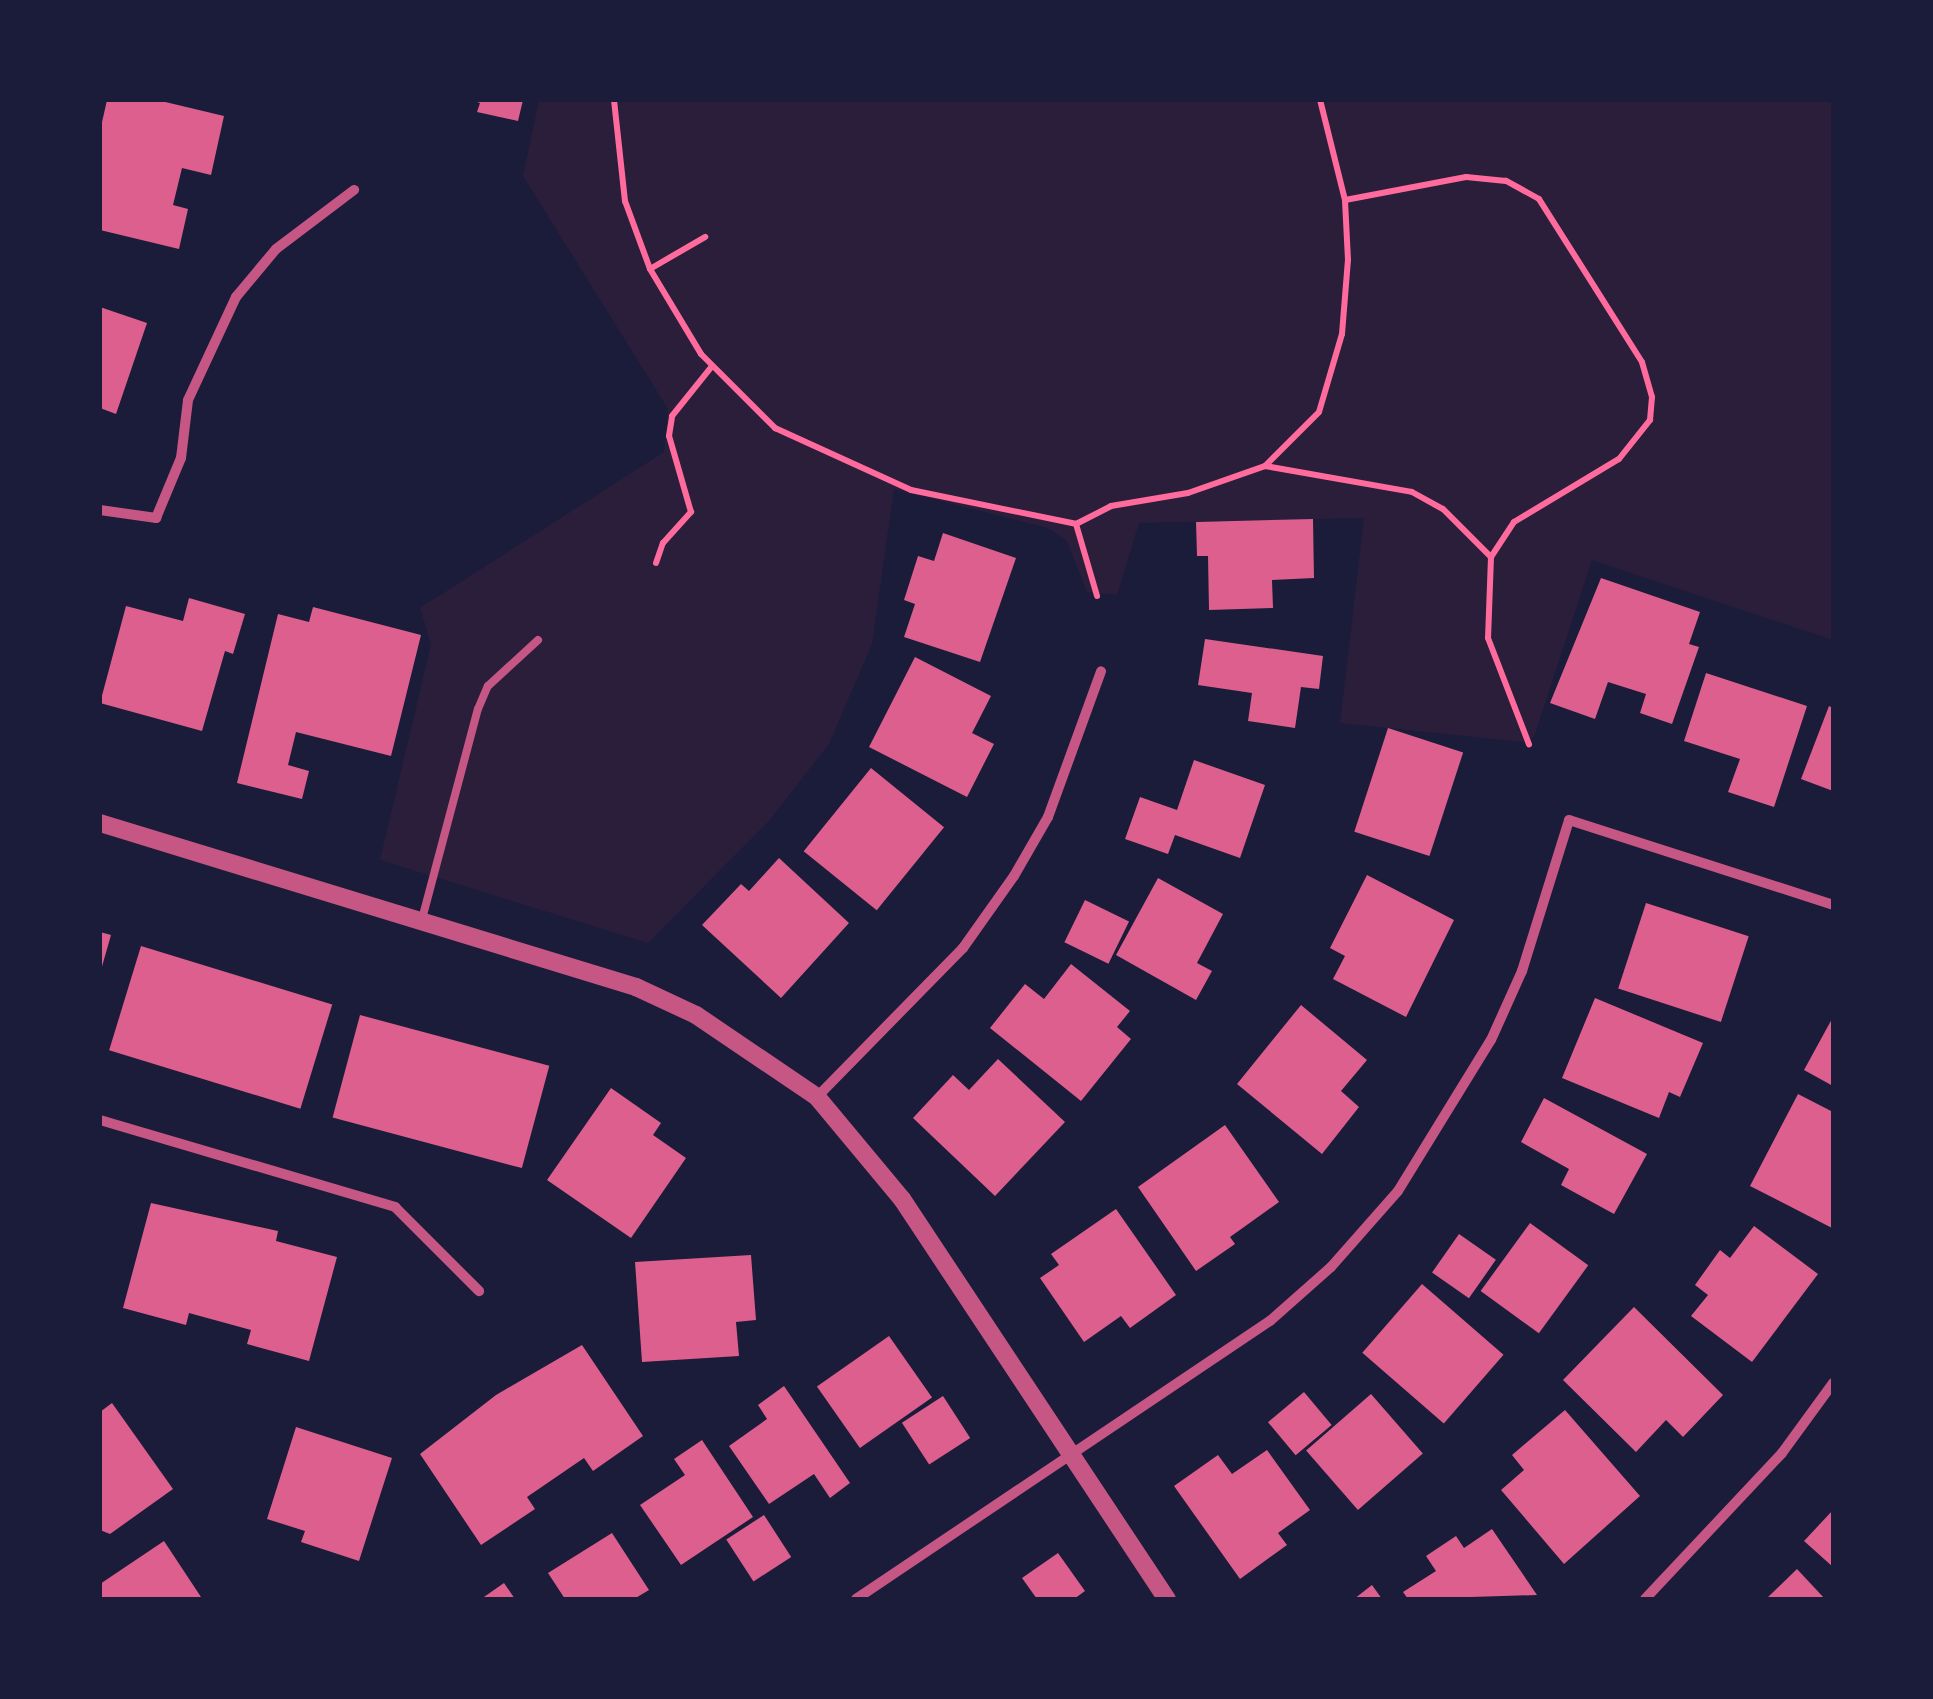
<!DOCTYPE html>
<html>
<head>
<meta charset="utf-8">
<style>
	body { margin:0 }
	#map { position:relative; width:1933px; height:1699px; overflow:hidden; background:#1b1b3a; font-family:"Titillium Web",sans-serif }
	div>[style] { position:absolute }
	.green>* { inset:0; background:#2a1e3b }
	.building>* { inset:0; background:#dd5f8e; transform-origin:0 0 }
	.path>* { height:6px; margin:-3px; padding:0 3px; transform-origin:3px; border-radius:3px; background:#ff6b9d }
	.service>* { height:8px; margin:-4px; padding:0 4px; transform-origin:4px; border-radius:4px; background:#c65784 }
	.minor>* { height:10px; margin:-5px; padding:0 5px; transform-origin:5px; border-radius:5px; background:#c65784 }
	.tertiary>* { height:18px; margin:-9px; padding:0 9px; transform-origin:9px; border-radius:9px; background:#c65784 }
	span { translate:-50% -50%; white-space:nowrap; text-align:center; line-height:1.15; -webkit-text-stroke:9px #1b1b3a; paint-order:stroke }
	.frame { position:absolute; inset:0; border:102px solid #1b1b3a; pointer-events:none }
</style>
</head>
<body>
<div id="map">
	<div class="green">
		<div style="clip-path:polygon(539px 100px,1833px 100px,1833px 640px,1592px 560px,1534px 737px,1523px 742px,1340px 723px,1364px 518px,1139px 523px,1117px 595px,1087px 592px,1067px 541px,1048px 528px,894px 489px,872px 644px,829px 744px,768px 822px,648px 943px,380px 860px,431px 644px,420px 608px,664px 452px,668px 409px,523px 176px)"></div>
	</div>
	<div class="building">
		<div style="clip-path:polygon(107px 100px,157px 100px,224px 116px,211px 175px,182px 168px,173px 205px,188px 209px,179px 249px,100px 230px,100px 131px)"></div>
		<div style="clip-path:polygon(471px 100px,523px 100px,518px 121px,477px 112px,480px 103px)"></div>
		<div style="clip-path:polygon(100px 307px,147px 323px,116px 414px,100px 408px)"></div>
		<div style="clip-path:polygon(1313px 519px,1314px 578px,1272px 580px,1273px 608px,1209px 610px,1208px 556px,1197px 556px,1196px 522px)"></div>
		<div style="clip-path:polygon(943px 533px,1016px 558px,980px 662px,904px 637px,915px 604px,904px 600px,918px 556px,934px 561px)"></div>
		<div style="clip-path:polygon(1601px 578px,1700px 612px,1689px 644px,1699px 647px,1672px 724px,1640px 713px,1646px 694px,1608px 682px,1595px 719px,1550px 703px)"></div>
		<div style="clip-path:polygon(189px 598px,245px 614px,233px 654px,225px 651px,202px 731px,100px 703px,126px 606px,183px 621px)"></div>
		<div style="clip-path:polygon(313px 607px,421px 635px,391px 756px,296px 732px,288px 765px,309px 771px,302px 799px,237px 783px,278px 614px,309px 622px)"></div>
		<div style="clip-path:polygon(1205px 639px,1323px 656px,1319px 689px,1301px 687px,1295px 728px,1248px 721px,1252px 693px,1198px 685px)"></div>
		<div style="clip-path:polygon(915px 657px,991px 696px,972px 733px,994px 744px,967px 797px,869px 747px)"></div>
		<div style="clip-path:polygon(1706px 673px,1807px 706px,1774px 807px,1728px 792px,1740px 759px,1684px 741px)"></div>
		<div style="clip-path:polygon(1829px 706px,1833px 708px,1833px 791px,1801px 779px)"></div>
		<div style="left:1388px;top:728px;width:79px;height:109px;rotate:18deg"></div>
		<div style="clip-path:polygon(1194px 760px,1265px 785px,1240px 858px,1175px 835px,1168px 854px,1125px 839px,1140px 797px,1177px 810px)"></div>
		<div style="left:871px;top:768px;width:94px;height:107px;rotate:39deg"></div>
		<div style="clip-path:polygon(779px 858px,849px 923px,781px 998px,702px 925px,741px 884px,749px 891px)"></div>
		<div style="clip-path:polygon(1367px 875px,1454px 920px,1406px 1017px,1333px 979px,1345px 956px,1330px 948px)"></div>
		<div style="clip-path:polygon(1158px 878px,1223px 914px,1197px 963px,1212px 971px,1196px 1000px,1116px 955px)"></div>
		<div style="left:1085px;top:900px;width:49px;height:47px;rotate:26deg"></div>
		<div style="left:1646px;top:903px;width:108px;height:90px;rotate:18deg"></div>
		<div style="clip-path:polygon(100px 932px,111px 935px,101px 970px,100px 969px)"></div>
		<div style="left:141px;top:946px;width:200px;height:109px;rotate:17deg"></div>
		<div style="clip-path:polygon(1071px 964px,1130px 1011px,1117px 1027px,1131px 1039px,1081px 1101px,990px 1028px,1025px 984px,1044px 999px)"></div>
		<div style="clip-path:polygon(1595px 998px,1703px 1043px,1680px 1097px,1669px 1092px,1659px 1118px,1562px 1078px)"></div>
		<div style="clip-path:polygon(1301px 1005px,1367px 1060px,1341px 1091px,1359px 1107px,1322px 1154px,1237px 1084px)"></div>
		<div style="left:360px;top:1015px;width:196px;height:106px;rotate:15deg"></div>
		<div style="clip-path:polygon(1833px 1017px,1833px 1086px,1804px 1070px)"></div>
		<div style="clip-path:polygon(998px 1059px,1065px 1122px,995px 1196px,913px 1118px,953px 1075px,969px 1090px)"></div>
		<div style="clip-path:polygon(611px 1088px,661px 1123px,653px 1135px,686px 1158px,631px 1238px,547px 1180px)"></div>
		<div style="clip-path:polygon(1798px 1094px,1833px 1112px,1832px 1228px,1750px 1186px)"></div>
		<div style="clip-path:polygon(1544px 1098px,1647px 1154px,1614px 1214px,1561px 1185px,1569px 1169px,1521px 1142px)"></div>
		<div style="clip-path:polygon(1225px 1125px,1279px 1202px,1230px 1237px,1235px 1244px,1196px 1271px,1138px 1187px)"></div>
		<div style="clip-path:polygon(151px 1203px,278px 1231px,276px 1241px,337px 1257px,309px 1361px,247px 1344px,251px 1330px,189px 1313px,186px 1325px,123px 1308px)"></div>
		<div style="clip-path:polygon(1116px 1209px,1176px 1295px,1130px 1328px,1121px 1316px,1084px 1342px,1040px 1278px,1059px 1265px,1051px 1254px)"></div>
		<div style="left:1530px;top:1223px;width:72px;height:84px;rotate:36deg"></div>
		<div style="clip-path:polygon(1754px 1226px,1818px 1274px,1752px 1362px,1691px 1316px,1708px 1295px,1695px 1285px,1720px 1250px,1730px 1258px)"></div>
		<div style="left:1459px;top:1234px;width:45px;height:47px;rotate:35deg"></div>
		<div style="clip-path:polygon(751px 1255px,756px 1320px,736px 1322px,739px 1356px,642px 1362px,635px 1262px)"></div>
		<div style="left:1422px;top:1284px;width:108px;height:91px;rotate:41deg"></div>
		<div style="clip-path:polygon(1634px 1307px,1723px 1395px,1683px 1437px,1666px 1420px,1636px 1452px,1563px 1380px)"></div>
		<div style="left:889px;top:1336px;width:75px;height:88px;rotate:55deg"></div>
		<div style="clip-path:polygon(582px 1345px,643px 1436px,593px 1471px,584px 1458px,527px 1497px,535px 1509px,481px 1545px,420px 1454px,496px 1395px)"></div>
		<div style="clip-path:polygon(784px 1386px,850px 1483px,830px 1498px,814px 1474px,769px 1504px,729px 1446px,767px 1419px,758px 1405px)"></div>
		<div style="left:1304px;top:1392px;width:43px;height:47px;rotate:50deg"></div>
		<div style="left:1371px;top:1394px;width:79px;height:86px;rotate:49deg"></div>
		<div style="left:943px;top:1396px;width:50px;height:49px;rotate:57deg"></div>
		<div style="clip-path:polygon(112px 1403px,173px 1489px,110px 1534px,100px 1530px,100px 1412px)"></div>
		<div style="clip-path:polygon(1565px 1410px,1640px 1496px,1564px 1564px,1501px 1490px,1524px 1470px,1512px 1455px)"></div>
		<div style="clip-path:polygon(296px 1427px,392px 1458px,359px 1561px,301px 1542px,305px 1531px,267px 1519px)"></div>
		<div style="clip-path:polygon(702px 1440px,753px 1517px,681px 1565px,640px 1505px,685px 1475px,674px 1459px)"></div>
		<div style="clip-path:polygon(1267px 1450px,1310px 1510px,1278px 1533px,1287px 1545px,1240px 1579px,1174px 1486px,1218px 1455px,1232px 1474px)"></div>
		<div style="clip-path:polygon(1833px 1510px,1833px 1567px,1804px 1541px)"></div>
		<div style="left:764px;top:1515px;width:50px;height:45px;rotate:57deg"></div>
		<div style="clip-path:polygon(1492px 1529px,1537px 1595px,1408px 1599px,1403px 1592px,1436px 1571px,1426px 1556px,1456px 1536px,1464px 1548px)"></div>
		<div style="clip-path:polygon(612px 1533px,649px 1590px,634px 1599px,565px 1599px,548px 1573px)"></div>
		<div style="clip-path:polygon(164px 1541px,201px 1597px,100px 1599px,100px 1584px)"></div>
		<div style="clip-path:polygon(1058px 1553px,1085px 1591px,1074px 1599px,1037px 1599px,1022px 1578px)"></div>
		<div style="clip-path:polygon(1797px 1569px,1825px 1599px,1766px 1599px)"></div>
		<div style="clip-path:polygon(504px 1583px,515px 1599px,481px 1599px)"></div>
		<div style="clip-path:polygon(1372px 1585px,1382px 1599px,1354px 1599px)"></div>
	</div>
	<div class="path">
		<div style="left:614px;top:100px;width:102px;rotate:83.8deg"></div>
		<div style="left:625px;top:201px;width:72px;rotate:69.8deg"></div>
		<div style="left:650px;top:269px;width:99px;rotate:59deg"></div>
		<div style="left:701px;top:354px;width:105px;rotate:45deg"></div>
		<div style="left:775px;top:428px;width:149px;rotate:24.5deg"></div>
		<div style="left:911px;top:490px;width:168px;rotate:11.6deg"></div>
		<div style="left:1076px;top:524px;width:39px;rotate:-27deg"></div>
		<div style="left:1111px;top:506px;width:78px;rotate:-9.6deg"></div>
		<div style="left:1188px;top:493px;width:82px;rotate:-19.3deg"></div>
		<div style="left:1265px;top:466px;width:76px;rotate:-45deg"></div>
		<div style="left:1319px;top:412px;width:81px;rotate:-73.6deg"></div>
		<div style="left:1342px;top:334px;width:74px;rotate:-85.4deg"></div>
		<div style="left:1348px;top:260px;width:60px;rotate:-92.9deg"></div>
		<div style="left:1345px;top:200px;width:103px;rotate:-104deg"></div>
		<div style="left:650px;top:269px;width:64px;rotate:-30.2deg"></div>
		<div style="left:1265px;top:466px;width:149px;rotate:10deg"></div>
		<div style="left:1412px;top:492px;width:35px;rotate:29deg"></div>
		<div style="left:1443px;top:509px;width:68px;rotate:45deg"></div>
		<div style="left:1491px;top:557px;width:42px;rotate:-56.7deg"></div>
		<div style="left:1514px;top:522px;width:122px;rotate:-31deg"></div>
		<div style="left:1619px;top:459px;width:50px;rotate:-51.5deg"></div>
		<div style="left:1650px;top:420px;width:23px;rotate:-85deg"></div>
		<div style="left:1652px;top:397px;width:36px;rotate:-106deg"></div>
		<div style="left:1642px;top:362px;width:193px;rotate:-122.3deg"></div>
		<div style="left:1539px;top:199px;width:38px;rotate:-151deg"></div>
		<div style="left:1506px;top:181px;width:40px;rotate:-174.3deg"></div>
		<div style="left:1466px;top:177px;width:123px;rotate:169.2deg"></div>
		<div style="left:1076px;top:524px;width:75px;rotate:73.7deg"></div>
		<div style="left:1491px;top:557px;width:81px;rotate:92.1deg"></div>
		<div style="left:1488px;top:638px;width:114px;rotate:68.9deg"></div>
		<div style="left:656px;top:563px;width:21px;rotate:-71deg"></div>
		<div style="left:663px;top:543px;width:42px;rotate:-47.9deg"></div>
		<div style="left:691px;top:512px;width:79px;rotate:-106.1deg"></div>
		<div style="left:669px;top:436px;width:20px;rotate:-81deg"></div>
		<div style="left:672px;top:416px;width:64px;rotate:-51.3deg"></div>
	</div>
	<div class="service">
		<div style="left:422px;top:919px;width:217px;rotate:-75.1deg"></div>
		<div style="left:478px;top:709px;width:25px;rotate:-67deg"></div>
		<div style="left:488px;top:686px;width:68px;rotate:-42.6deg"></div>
	</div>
	<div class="minor">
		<div style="left:100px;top:510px;width:57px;rotate:8.1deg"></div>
		<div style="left:156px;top:518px;width:65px;rotate:-67.4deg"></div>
		<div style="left:181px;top:458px;width:58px;rotate:-83.1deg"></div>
		<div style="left:188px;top:400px;width:114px;rotate:-65deg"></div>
		<div style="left:236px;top:297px;width:62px;rotate:-50.2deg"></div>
		<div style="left:276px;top:249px;width:98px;rotate:-37.1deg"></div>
		<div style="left:817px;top:1097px;width:209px;rotate:-45.6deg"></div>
		<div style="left:963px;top:948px;width:88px;rotate:-54.7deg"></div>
		<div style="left:1014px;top:876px;width:68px;rotate:-60deg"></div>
		<div style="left:1048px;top:817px;width:155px;rotate:-70deg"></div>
		<div style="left:100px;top:1120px;width:308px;rotate:16.4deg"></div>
		<div style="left:395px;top:1207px;width:119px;rotate:45deg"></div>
		<div style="left:856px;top:1599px;width:499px;rotate:-33.9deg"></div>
		<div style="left:1270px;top:1321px;width:81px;rotate:-41.5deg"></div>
		<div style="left:1331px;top:1267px;width:101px;rotate:-48.6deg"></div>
		<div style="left:1398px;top:1191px;width:177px;rotate:-58.4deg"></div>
		<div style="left:1491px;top:1040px;width:76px;rotate:-65.8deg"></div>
		<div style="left:1522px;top:971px;width:158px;rotate:-72.7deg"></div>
		<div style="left:1569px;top:820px;width:277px;rotate:17.8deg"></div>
		<div style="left:1645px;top:1599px;width:200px;rotate:-46.8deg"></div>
		<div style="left:1782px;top:1453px;width:87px;rotate:-53.9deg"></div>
	</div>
	<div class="tertiary">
		<div style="left:100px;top:823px;width:561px;rotate:17.01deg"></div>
		<div style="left:636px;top:987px;width:66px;rotate:25deg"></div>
		<div style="left:696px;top:1015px;width:146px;rotate:34.1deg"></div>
		<div style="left:817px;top:1097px;width:133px;rotate:50.2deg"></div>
		<div style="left:902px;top:1199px;width:480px;rotate:56.5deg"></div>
	</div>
	<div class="frame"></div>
</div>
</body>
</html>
